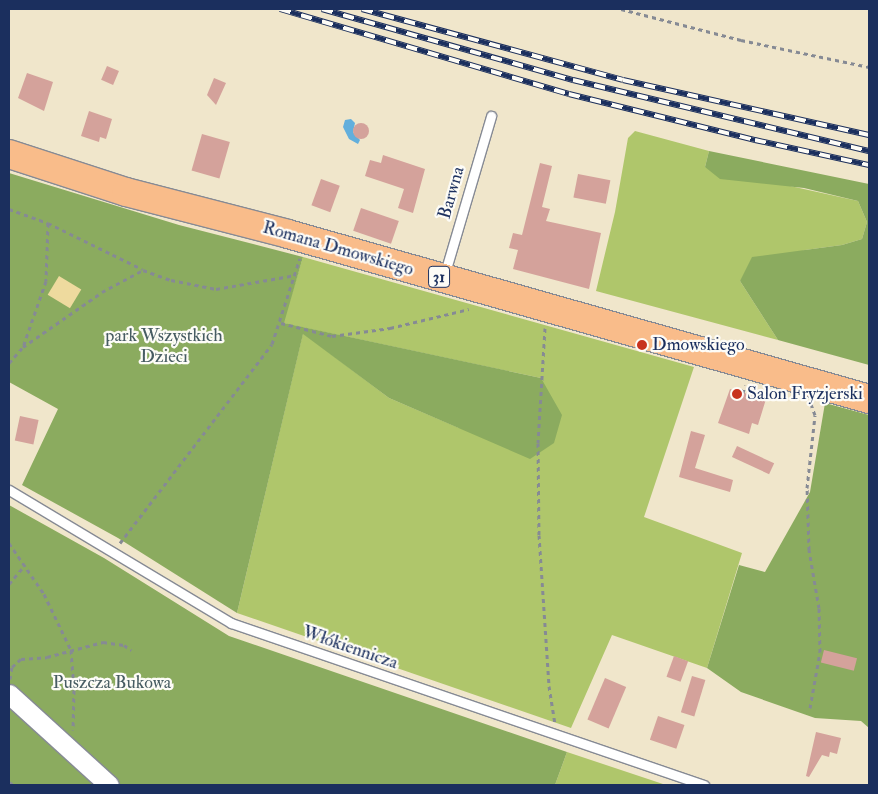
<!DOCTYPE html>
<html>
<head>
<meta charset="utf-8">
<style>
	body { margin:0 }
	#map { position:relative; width:878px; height:794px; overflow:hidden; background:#f0e6cb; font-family:"IM FELL Double Pica",serif }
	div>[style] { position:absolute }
	.green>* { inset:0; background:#afc66b }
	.forest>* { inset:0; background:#8bab5f }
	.sand>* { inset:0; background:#eeda9e; transform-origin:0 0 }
	.water>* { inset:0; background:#63afdc }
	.building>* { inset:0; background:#d4a29b; transform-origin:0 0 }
	.round { border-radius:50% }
	.path>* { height:3px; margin-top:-1.5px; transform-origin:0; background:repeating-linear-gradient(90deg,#868a94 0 4px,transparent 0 8px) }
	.roads { filter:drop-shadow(1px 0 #868a94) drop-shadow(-1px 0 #868a94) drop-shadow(0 1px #868a94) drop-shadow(0 -1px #868a94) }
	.lane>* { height:9px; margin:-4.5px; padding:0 4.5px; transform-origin:4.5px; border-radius:4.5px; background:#fff }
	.street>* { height:19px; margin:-9.5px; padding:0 9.5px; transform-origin:9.5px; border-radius:9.5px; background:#fff }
	.primary>* { height:28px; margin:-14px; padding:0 14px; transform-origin:14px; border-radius:14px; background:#f9bc8a }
	.rail>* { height:5.5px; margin-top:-2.75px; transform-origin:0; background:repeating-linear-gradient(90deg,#fdfcf7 0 11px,#1b2f5e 0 22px); box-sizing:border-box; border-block:1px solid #1b2f5e }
	.dots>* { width:14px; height:14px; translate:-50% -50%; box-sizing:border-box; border:2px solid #fdfcf7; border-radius:50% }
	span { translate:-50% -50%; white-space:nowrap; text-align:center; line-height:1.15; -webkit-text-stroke:4.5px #fdfcf7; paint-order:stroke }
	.shield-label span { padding:1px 4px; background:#fdfcf7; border:1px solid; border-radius:4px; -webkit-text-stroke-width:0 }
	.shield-label { font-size:16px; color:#1b2f5e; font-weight:700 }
	.street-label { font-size:18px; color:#1b2f5e }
	.park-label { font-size:18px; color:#475c62 }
	.poi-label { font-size:18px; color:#1b2f5e }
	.left { translate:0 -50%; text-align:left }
	.frame { position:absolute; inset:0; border:10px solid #1b2f5e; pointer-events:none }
</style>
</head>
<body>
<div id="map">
	<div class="green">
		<div style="clip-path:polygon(635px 131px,709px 151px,705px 167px,858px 201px,867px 222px,862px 239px,842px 245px,805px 250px,740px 281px,778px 340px,596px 291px,615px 212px,628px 138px)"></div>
		<div style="clip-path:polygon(303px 257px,694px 367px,644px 517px,742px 553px,707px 668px,612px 635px,571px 728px,237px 613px,303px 333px,389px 398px,459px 428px,541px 378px,283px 323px)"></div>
		<div style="clip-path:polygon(567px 752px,666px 785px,555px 785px)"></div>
	</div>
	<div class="forest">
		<div style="clip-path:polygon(709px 151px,869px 184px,869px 365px,778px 340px,740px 281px,752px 257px,842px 245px,862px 239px,867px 222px,858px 201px,804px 188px,720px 179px,705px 167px)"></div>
		<div style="clip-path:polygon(9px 173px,179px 225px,303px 257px,284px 323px,541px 378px,562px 415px,554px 443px,530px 459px,389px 398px,303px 334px,237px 613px,118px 538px,22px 485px,58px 409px,9px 382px)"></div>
		<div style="clip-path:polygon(825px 403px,869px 415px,869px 728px,861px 721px,815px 718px,741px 692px,707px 668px,739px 565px,765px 572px,810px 492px)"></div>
		<div style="clip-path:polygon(9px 505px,104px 558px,229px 636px,567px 752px,555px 785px,9px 785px)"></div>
	</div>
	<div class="sand">
		<div style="left:59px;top:276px;width:26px;height:22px;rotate:31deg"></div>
	</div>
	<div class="water">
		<div style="clip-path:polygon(351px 119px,355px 123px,353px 132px,360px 140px,358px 144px,349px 139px,343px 127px,345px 120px)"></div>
	</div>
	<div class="building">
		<div style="left:107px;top:66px;width:13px;height:15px;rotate:23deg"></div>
		<div style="clip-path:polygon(27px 73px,53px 82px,44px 111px,18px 98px)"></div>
		<div style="clip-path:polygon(214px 78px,226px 83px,216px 105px,207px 95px)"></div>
		<div style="clip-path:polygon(89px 111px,112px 119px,106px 139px,100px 137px,99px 142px,81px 136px)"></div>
		<div class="round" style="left:353px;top:123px;width:16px;height:16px"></div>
		<div style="left:202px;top:134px;width:29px;height:38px;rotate:16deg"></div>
		<div style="clip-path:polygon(383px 155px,425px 169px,413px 213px,398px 208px,404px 189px,365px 176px,370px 160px,381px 163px)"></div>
		<div style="clip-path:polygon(540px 163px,552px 166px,542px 207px,550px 209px,546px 221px,601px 233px,589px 289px,513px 269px,518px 250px,509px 248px,513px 233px,522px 235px)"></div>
		<div style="left:578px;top:174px;width:33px;height:24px;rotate:11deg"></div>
		<div style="left:321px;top:179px;width:20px;height:28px;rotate:20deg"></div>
		<div style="left:361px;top:208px;width:40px;height:24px;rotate:19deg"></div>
		<div style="clip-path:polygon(730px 389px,766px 399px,758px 425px,752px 423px,749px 434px,718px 423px)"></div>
		<div style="left:20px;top:416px;width:19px;height:25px;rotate:12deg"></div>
		<div style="clip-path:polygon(691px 431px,705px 435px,695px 468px,733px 480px,730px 492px,679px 477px)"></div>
		<div style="left:737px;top:446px;width:41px;height:12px;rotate:25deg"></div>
		<div style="left:824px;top:650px;width:34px;height:13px;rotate:14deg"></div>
		<div style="left:674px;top:656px;width:15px;height:22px;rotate:20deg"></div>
		<div style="left:692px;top:676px;width:14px;height:38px;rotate:17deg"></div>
		<div style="left:605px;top:678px;width:23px;height:45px;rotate:23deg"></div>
		<div style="left:658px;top:716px;width:28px;height:25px;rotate:19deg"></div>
		<div style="clip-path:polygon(816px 732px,841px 738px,837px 754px,830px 752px,829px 757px,822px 755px,809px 777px,806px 776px)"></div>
	</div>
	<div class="path">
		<div style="left:621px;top:9px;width:124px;rotate:14.5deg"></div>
		<div style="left:741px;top:40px;width:131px;rotate:11.9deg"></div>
		<div style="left:9px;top:209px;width:41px;rotate:19.7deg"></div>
		<div style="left:48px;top:223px;width:105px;rotate:26.1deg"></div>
		<div style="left:48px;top:223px;width:58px;rotate:92deg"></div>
		<div style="left:46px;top:281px;width:70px;rotate:109.2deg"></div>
		<div style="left:23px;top:347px;width:96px;rotate:-34.8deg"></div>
		<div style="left:102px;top:292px;width:47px;rotate:-28.2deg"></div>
		<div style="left:143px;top:270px;width:30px;rotate:20deg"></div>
		<div style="left:171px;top:280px;width:46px;rotate:11.3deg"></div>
		<div style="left:216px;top:289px;width:81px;rotate:-9.9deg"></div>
		<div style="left:281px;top:323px;width:53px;rotate:14.3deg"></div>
		<div style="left:332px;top:336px;width:59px;rotate:-7.9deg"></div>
		<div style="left:390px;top:328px;width:81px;rotate:-13.5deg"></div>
		<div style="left:545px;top:328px;width:115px;rotate:93.5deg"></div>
		<div style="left:538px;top:443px;width:92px;rotate:89.4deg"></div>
		<div style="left:539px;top:535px;width:151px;rotate:86.2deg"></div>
		<div style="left:549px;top:686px;width:37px;rotate:81deg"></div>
		<div style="left:9px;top:363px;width:21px;rotate:-49deg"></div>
		<div style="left:743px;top:393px;width:8px;rotate:-76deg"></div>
		<div style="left:9px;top:543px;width:62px;rotate:55.5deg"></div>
		<div style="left:44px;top:594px;width:62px;rotate:64.3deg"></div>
		<div style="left:71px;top:650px;width:40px;rotate:85.7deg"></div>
		<div style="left:74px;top:690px;width:40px;rotate:91.4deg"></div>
		<div style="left:120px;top:543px;width:250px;rotate:-52.6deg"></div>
		<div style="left:272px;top:344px;width:90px;rotate:-72deg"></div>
		<div style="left:9px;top:584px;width:25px;rotate:-50deg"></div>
		<div style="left:10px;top:679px;width:12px;rotate:-81deg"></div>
		<div style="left:12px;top:667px;width:12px;rotate:-42deg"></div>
		<div style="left:21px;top:659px;width:26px;rotate:-4deg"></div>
		<div style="left:47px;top:657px;width:58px;rotate:-15deg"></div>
		<div style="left:103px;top:642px;width:21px;rotate:8deg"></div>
		<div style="left:124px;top:645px;width:9px;rotate:36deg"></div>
		<div style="left:810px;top:708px;width:57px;rotate:-79.9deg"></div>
		<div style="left:820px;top:652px;width:44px;rotate:-91.3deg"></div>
		<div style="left:819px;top:608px;width:59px;rotate:-99.8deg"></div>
		<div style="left:809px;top:550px;width:62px;rotate:-91.8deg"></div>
		<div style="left:807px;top:488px;width:73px;rotate:-83.7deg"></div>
		<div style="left:815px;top:415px;width:12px;rotate:-110deg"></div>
		<div style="left:9px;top:782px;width:6px;rotate:31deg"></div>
	</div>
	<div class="roads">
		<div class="lane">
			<div style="left:444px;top:276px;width:167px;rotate:-73.6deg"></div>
			<div style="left:9px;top:490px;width:259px;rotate:30.9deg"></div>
			<div style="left:231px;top:623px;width:500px;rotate:18.9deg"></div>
		</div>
		<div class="street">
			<div style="left:9px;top:694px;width:135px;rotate:42.3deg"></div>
		</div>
		<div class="primary">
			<div style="left:9px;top:154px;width:123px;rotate:18deg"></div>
			<div style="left:126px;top:192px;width:167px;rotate:14.5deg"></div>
			<div style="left:288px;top:234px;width:604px;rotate:15.85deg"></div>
		</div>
	</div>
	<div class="rail">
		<div style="left:280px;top:9px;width:301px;rotate:16.4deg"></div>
		<div style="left:569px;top:94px;width:192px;rotate:13.9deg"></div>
		<div style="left:755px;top:140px;width:117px;rotate:12.4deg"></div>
		<div style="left:322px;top:9px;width:261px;rotate:15.8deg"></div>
		<div style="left:573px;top:80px;width:304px;rotate:13.5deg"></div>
		<div style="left:362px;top:9px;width:270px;rotate:15.2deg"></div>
		<div style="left:623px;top:80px;width:252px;rotate:12.6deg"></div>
	</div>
	<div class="dots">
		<div style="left:642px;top:345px;background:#c8321e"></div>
		<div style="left:737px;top:394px;background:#c8321e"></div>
	</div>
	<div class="shield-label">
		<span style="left:439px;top:277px">31</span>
	</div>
	<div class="street-label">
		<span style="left:452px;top:193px;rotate:-74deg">Barwna</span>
		<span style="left:338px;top:249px;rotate:16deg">Romana Dmowskiego</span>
		<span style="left:350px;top:648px;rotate:19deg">Włókiennicza</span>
	</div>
	<div class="park-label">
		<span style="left:164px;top:347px">park Wszystkich<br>Dzieci</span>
		<span style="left:112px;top:683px">Puszcza Bukowa</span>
	</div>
	<div class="poi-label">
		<span class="left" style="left:652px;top:345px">Dmowskiego</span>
		<span class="left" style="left:747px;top:394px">Salon Fryzjerski</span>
	</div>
	<div class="frame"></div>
</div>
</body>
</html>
